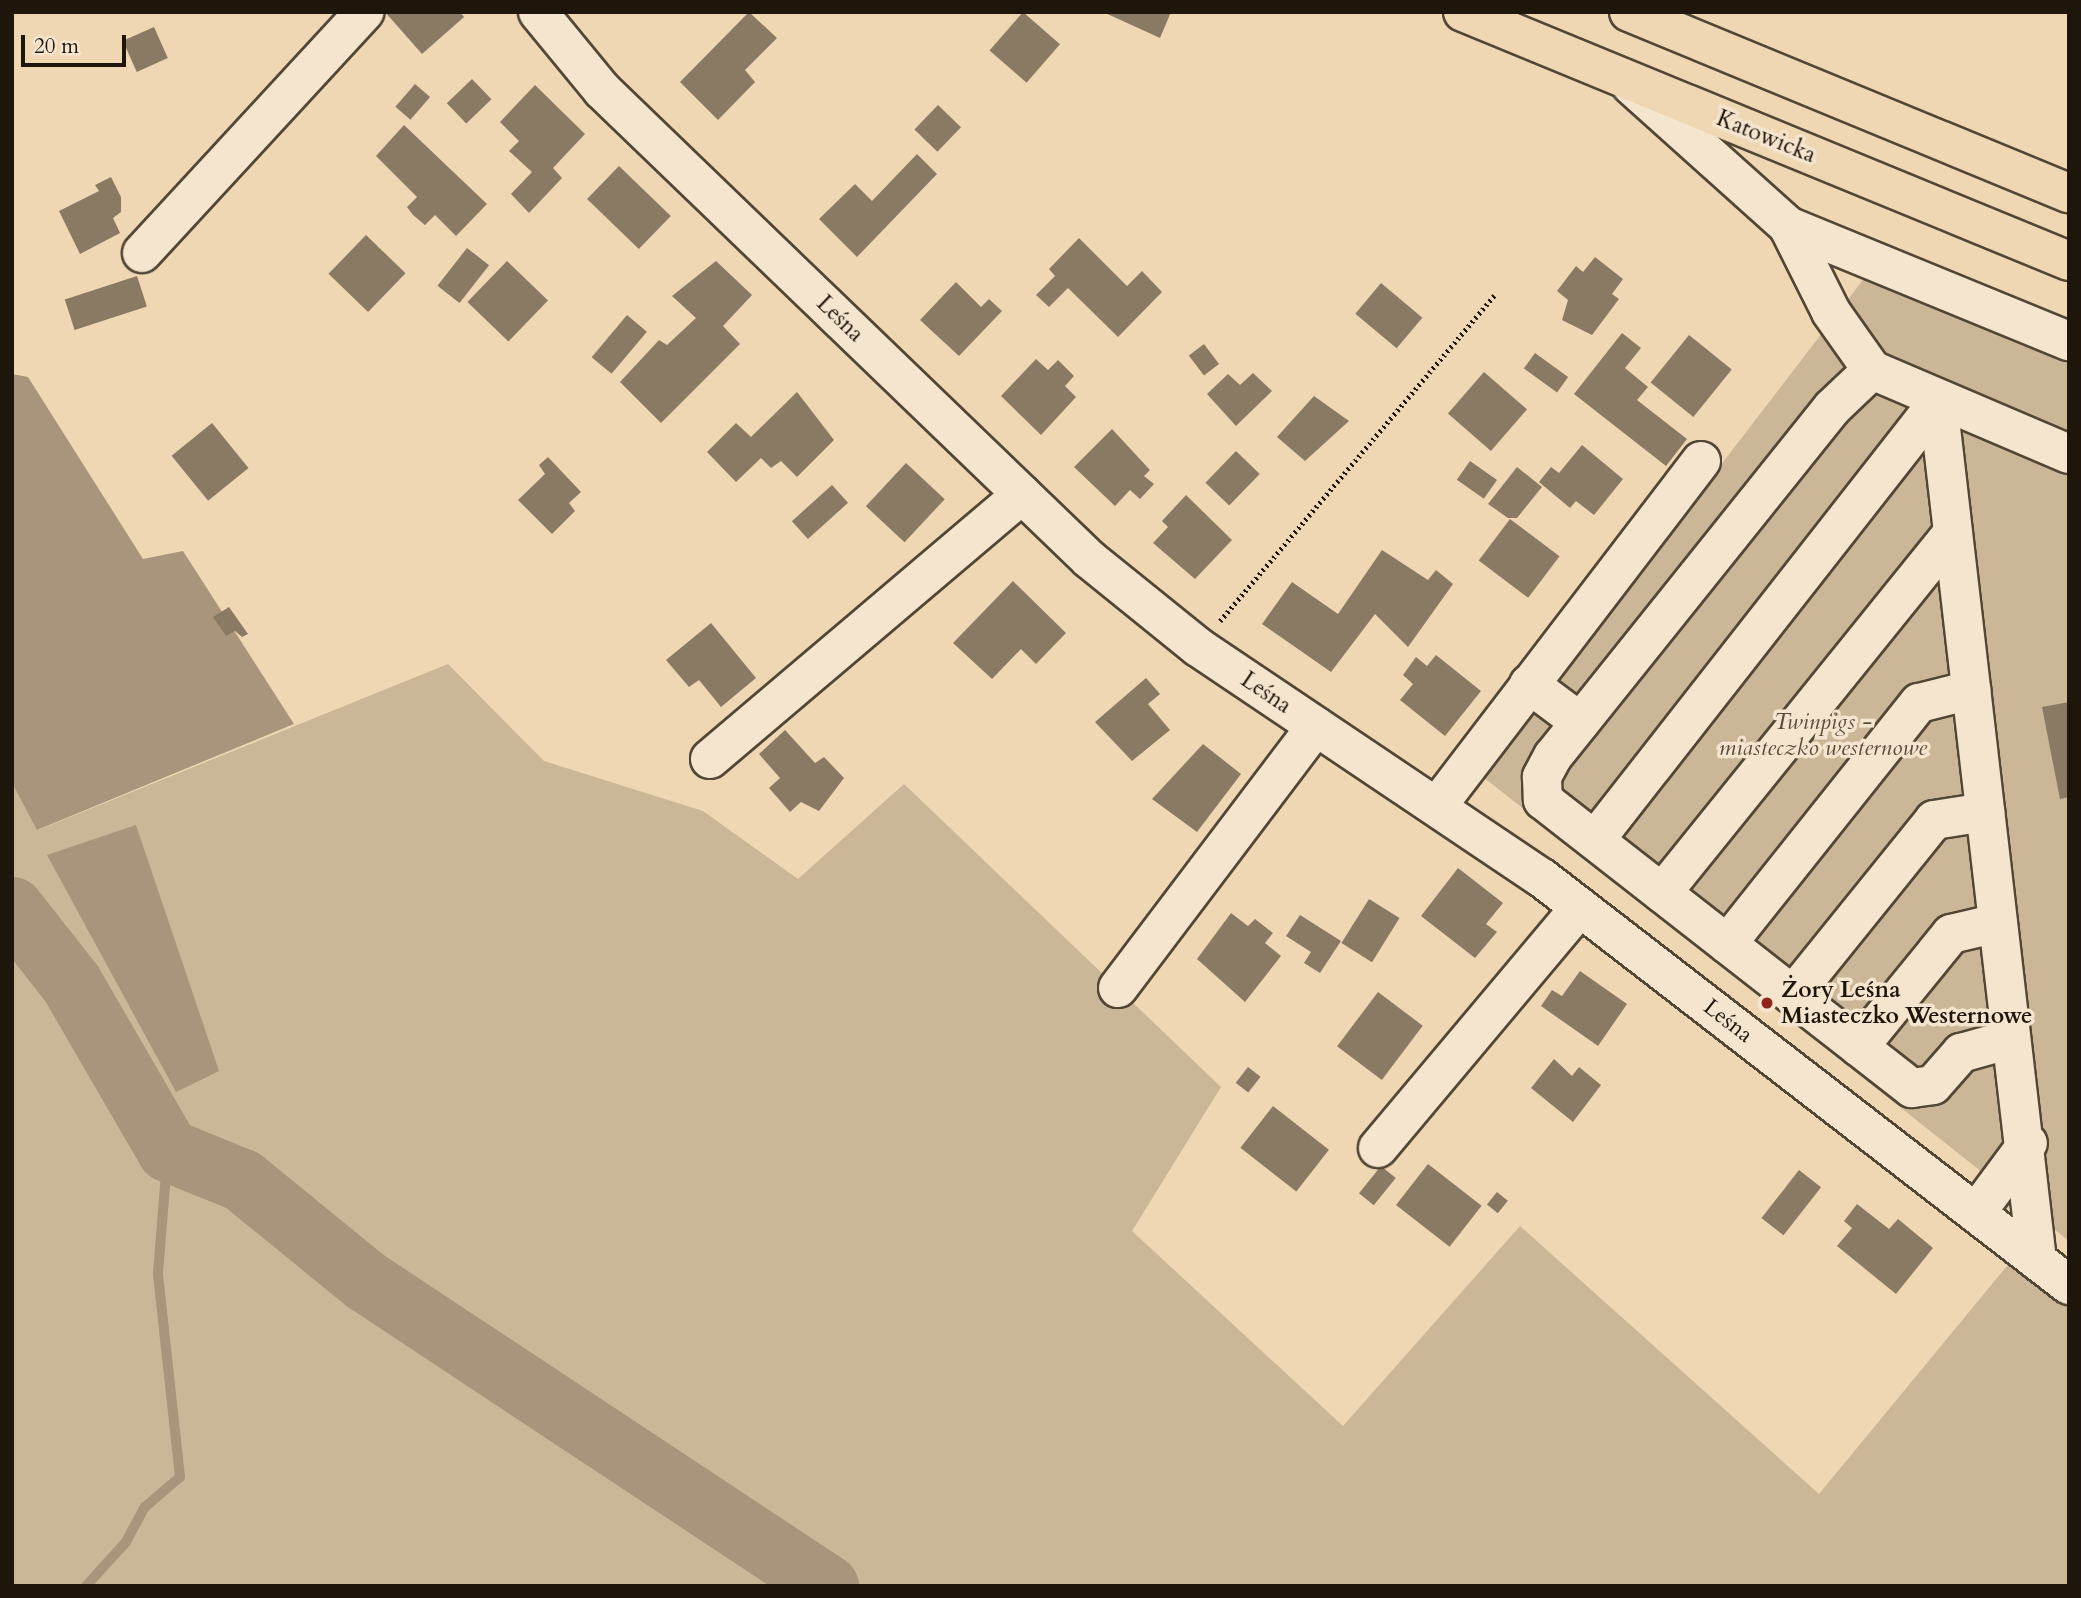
<!DOCTYPE html>
<html>
<head>
<meta charset="utf-8">
<style>
	body { margin:0 }
	#map { position:relative; width:2081px; height:1598px; overflow:hidden; background:#efd7b4; font-family:Cardo,serif }
	div>[style] { position:absolute }
	.green>* { inset:0; background:#cbb697 }
	.water>* { inset:0; background:#a8957b }
	.stream>* { height:10px; margin:-5px; padding:0 5px; transform-origin:5px; border-radius:5px; background:#a8957b }
	.river>* { height:63px; margin:-31.5px; padding:0 31.5px; transform-origin:31.5px; border-radius:31.5px; background:#a8957b }
	.building>* { inset:0; background:#8b7a63; transform-origin:0 0 }
	.path>* { height:4.5px; margin-top:-2.25px; transform-origin:0; background:repeating-linear-gradient(90deg,#1e150b 0 2px,transparent 0 5.5px) }
	.roads { filter:drop-shadow(2px 0 #524635) drop-shadow(-2px 0 #524635) drop-shadow(0 2px #524635) drop-shadow(0 -2px #524635) }
	.minor>* { height:38px; margin:-19px; padding:0 19px; transform-origin:19px; border-radius:19px; background:#f5e5ce }
	.major>* { height:38px; margin:-19px; padding:0 19px; transform-origin:19px; border-radius:19px; background:#efd7b4 }
	.dots>* { width:19px; height:19px; translate:-50% -50%; box-sizing:border-box; border:4px solid #f5e5ce; border-radius:50% }
	span { translate:-50% -50%; white-space:nowrap; text-align:center; line-height:1.15; -webkit-text-stroke:7px #f5e5ce; paint-order:stroke }
	.street-label { font-size:23px; color:#1e150b }
	.park-label { font-size:23px; color:#5b4d3c; font-style:italic }
	.poi-label { font-size:23px; color:#1e150b; font-weight:700 }
	.left { translate:0 -50%; text-align:left }
	.frame { position:absolute; inset:0; border:14px solid #1e150b; pointer-events:none }
	.scale { position:absolute; left:21px; top:35px; width:105px; height:32px; box-sizing:border-box; border:4px solid #1e150b; border-top:0; padding-left:9px; font-size:21px; line-height:24px; white-space:nowrap; color:#1e150b; -webkit-text-stroke:5px #f5e5ce; paint-order:stroke }
</style>
</head>
<body>
<div id="map">
	<div class="green">
		<div style="clip-path:polygon(1886px 250px,2069px 323px,2069px 1241px,1482px 776px)"></div>
		<div style="clip-path:polygon(448px 664px,544px 761px,703px 811px,798px 879px,904px 784px,1221px 1087px,1132px 1231px,1343px 1426px,1520px 1226px,1819px 1494px,2011px 1261px,2069px 1306px,2069px 1586px,12px 1586px,12px 783px,38px 830px)"></div>
	</div>
	<div class="water">
		<div style="clip-path:polygon(12px 374px,28px 377px,143px 559px,183px 551px,294px 724px,37px 830px,12px 783px)"></div>
		<div style="clip-path:polygon(136px 825px,219px 1071px,176px 1092px,47px 855px)"></div>
	</div>
	<div class="stream">
		<div style="left:86px;top:1586px;width:59px;rotate:-47.7deg"></div>
		<div style="left:126px;top:1542px;width:40px;rotate:-62deg"></div>
		<div style="left:145px;top:1507px;width:46px;rotate:-40.6deg"></div>
		<div style="left:180px;top:1477px;width:205px;rotate:-96.2deg"></div>
		<div style="left:158px;top:1273px;width:123px;rotate:-85.4deg"></div>
	</div>
	<div class="river">
		<div style="left:12px;top:908px;width:95px;rotate:51.8deg"></div>
		<div style="left:71px;top:983px;width:193px;rotate:59.9deg"></div>
		<div style="left:168px;top:1150px;width:80px;rotate:22.1deg"></div>
		<div style="left:242px;top:1180px;width:160px;rotate:39.2deg"></div>
		<div style="left:366px;top:1281px;width:553px;rotate:33.49deg"></div>
	</div>
	<div class="building">
		<div style="clip-path:polygon(385px 12px,460px 12px,464px 17px,422px 54px)"></div>
		<div style="clip-path:polygon(749px 12px,777px 38px,745px 70px,755px 82px,718px 120px,680px 82px)"></div>
		<div style="left:1023px;top:12px;width:49px;height:51px;rotate:41deg"></div>
		<div style="clip-path:polygon(1103px 12px,1171px 12px,1160px 38px)"></div>
		<div style="left:154px;top:27px;width:34px;height:34px;rotate:66deg"></div>
		<div style="left:472px;top:79px;width:28px;height:35px;rotate:46deg"></div>
		<div style="left:415px;top:84px;width:20px;height:30px;rotate:41deg"></div>
		<div style="clip-path:polygon(535px 85px,585px 134px,553px 168px,562px 178px,529px 213px,511px 194px,532px 172px,509px 151px,519px 141px,500px 122px)"></div>
		<div style="left:938px;top:105px;width:32px;height:34px;rotate:44deg"></div>
		<div style="clip-path:polygon(404px 125px,487px 204px,456px 236px,435px 215px,425px 225px,413px 215px,407px 207px,417px 197px,376px 156px)"></div>
		<div style="clip-path:polygon(917px 154px,937px 174px,857px 257px,819px 219px,855px 184px,872px 201px)"></div>
		<div style="left:619px;top:166px;width:72px;height:46px;rotate:44deg"></div>
		<div style="clip-path:polygon(111px 177px,121px 197px,121px 212px,113px 218px,120px 233px,80px 254px,59px 211px,99px 191px,95px 185px)"></div>
		<div style="left:366px;top:235px;width:55px;height:54px;rotate:44deg"></div>
		<div style="clip-path:polygon(1079px 238px,1127px 286px,1142px 271px,1162px 292px,1118px 337px,1068px 288px,1049px 307px,1036px 295px,1055px 276px,1049px 269px)"></div>
		<div style="left:467px;top:248px;width:28px;height:48px;rotate:38deg"></div>
		<div style="clip-path:polygon(1595px 257px,1623px 279px,1612px 294px,1619px 299px,1592px 335px,1562px 320px,1568px 300px,1557px 291px,1576px 266px,1583px 272px)"></div>
		<div style="left:507px;top:261px;width:57px;height:57px;rotate:44deg"></div>
		<div style="clip-path:polygon(716px 261px,752px 295px,723px 326px,740px 344px,661px 423px,620px 382px,659px 340px,667px 345px,696px 318px,672px 296px)"></div>
		<div style="left:137px;top:276px;width:32px;height:76px;rotate:72deg"></div>
		<div style="clip-path:polygon(956px 282px,981px 307px,989px 299px,1002px 311px,959px 356px,920px 320px)"></div>
		<div style="left:1381px;top:283px;width:54px;height:40px;rotate:40deg"></div>
		<div style="left:627px;top:315px;width:26px;height:55px;rotate:40deg"></div>
		<div style="clip-path:polygon(1622px 333px,1641px 348px,1625px 368px,1648px 387px,1637px 400px,1687px 439px,1666px 466px,1574px 394px)"></div>
		<div style="left:1689px;top:335px;width:55px;height:61px;rotate:39deg"></div>
		<div style="left:1204px;top:344px;width:25px;height:19px;rotate:53deg"></div>
		<div style="left:1535px;top:353px;width:41px;height:19px;rotate:36deg"></div>
		<div style="clip-path:polygon(1036px 359px,1048px 370px,1058px 360px,1074px 376px,1065px 386px,1076px 397px,1041px 435px,1001px 396px)"></div>
		<div style="left:1484px;top:372px;width:57px;height:55px;rotate:41deg"></div>
		<div style="clip-path:polygon(1253px 373px,1272px 391px,1236px 426px,1207px 394px,1228px 374px,1240px 385px)"></div>
		<div style="clip-path:polygon(797px 392px,834px 440px,797px 477px,781px 461px,771px 468px,761px 458px,736px 482px,707px 452px,736px 423px,751px 437px)"></div>
		<div style="clip-path:polygon(1314px 396px,1349px 421px,1305px 461px,1277px 437px)"></div>
		<div style="left:212px;top:423px;width:58px;height:52px;rotate:51deg"></div>
		<div style="clip-path:polygon(1112px 429px,1150px 470px,1144px 476px,1154px 484px,1140px 499px,1130px 490px,1115px 506px,1074px 467px)"></div>
		<div style="clip-path:polygon(1582px 445px,1623px 479px,1594px 515px,1576px 501px,1570px 508px,1539px 482px,1551px 467px,1559px 473px)"></div>
		<div style="left:1236px;top:451px;width:33px;height:44px;rotate:44deg"></div>
		<div style="clip-path:polygon(548px 457px,581px 492px,569px 503px,575px 511px,552px 534px,518px 500px,545px 474px,539px 465px)"></div>
		<div style="left:1470px;top:461px;width:33px;height:23px;rotate:35deg"></div>
		<div style="left:906px;top:463px;width:53px;height:59px;rotate:43deg"></div>
		<div style="clip-path:polygon(1517px 467px,1542px 487px,1517px 518px,1508px 518px,1488px 504px)"></div>
		<div style="left:832px;top:485px;width:24px;height:54px;rotate:48deg"></div>
		<div style="clip-path:polygon(1186px 495px,1232px 540px,1195px 579px,1153px 543px,1168px 527px,1162px 521px)"></div>
		<div style="left:1510px;top:519px;width:62px;height:52px;rotate:37deg"></div>
		<div style="clip-path:polygon(1382px 550px,1428px 580px,1436px 570px,1453px 584px,1408px 647px,1375px 614px,1331px 672px,1262px 624px,1292px 582px,1338px 614px)"></div>
		<div style="clip-path:polygon(1013px 581px,1066px 633px,1036px 664px,1021px 649px,992px 679px,953px 643px)"></div>
		<div style="clip-path:polygon(229px 607px,248px 634px,242px 637px,235px 631px,226px 636px,213px 617px)"></div>
		<div style="clip-path:polygon(711px 623px,756px 678px,721px 707px,699px 680px,689px 687px,666px 660px)"></div>
		<div style="clip-path:polygon(1436px 655px,1481px 691px,1445px 736px,1400px 700px,1413px 684px,1403px 675px,1416px 657px,1427px 666px)"></div>
		<div style="clip-path:polygon(1146px 678px,1160px 694px,1148px 704px,1170px 730px,1132px 761px,1095px 722px)"></div>
		<div style="clip-path:polygon(2069px 702px,2069px 797px,2060px 799px,2042px 707px)"></div>
		<div style="clip-path:polygon(785px 730px,815px 763px,824px 757px,844px 778px,819px 811px,801px 802px,790px 812px,769px 788px,780px 778px,759px 754px)"></div>
		<div style="clip-path:polygon(1203px 744px,1241px 774px,1197px 832px,1152px 799px)"></div>
		<div style="clip-path:polygon(1458px 868px,1503px 903px,1486px 924px,1497px 932px,1475px 958px,1421px 916px)"></div>
		<div style="left:1369px;top:899px;width:36px;height:52px;rotate:32deg"></div>
		<div style="clip-path:polygon(1231px 913px,1248px 926px,1255px 919px,1273px 933px,1265px 943px,1281px 956px,1245px 1002px,1197px 959px)"></div>
		<div style="clip-path:polygon(1300px 915px,1341px 941px,1320px 973px,1304px 963px,1311px 952px,1286px 936px)"></div>
		<div style="clip-path:polygon(1580px 971px,1627px 1004px,1598px 1046px,1541px 1006px,1552px 990px,1562px 996px)"></div>
		<div style="left:1378px;top:992px;width:56px;height:68px;rotate:37deg"></div>
		<div style="clip-path:polygon(1554px 1059px,1572px 1076px,1579px 1067px,1601px 1085px,1573px 1122px,1531px 1088px)"></div>
		<div style="left:1248px;top:1067px;width:16px;height:20px;rotate:38deg"></div>
		<div style="left:1273px;top:1106px;width:71px;height:53px;rotate:38deg"></div>
		<div style="left:1428px;top:1164px;width:68px;height:52px;rotate:38deg"></div>
		<div style="left:1381px;top:1166px;width:19px;height:35px;rotate:39deg"></div>
		<div style="left:1799px;top:1170px;width:28px;height:61px;rotate:38deg"></div>
		<div style="left:1497px;top:1192px;width:14px;height:16px;rotate:39deg"></div>
		<div style="clip-path:polygon(1857px 1204px,1889px 1229px,1898px 1219px,1933px 1248px,1896px 1294px,1837px 1246px,1852px 1228px,1844px 1221px)"></div>
	</div>
	<div class="path">
		<div style="left:1220px;top:621px;width:426px;rotate:-49.9deg"></div>
	</div>
	<div class="roads">
		<div class="minor">
			<div style="left:538px;top:12px;width:101px;rotate:50.6deg"></div>
			<div style="left:602px;top:90px;width:676px;rotate:43.92deg"></div>
			<div style="left:1089px;top:559px;width:140px;rotate:38.9deg"></div>
			<div style="left:1198px;top:647px;width:414px;rotate:33.9deg"></div>
			<div style="left:1542px;top:878px;width:666px;rotate:37.68deg"></div>
			<div style="left:1631px;top:85px;width:211px;rotate:41.9deg"></div>
			<div style="left:1788px;top:226px;width:96px;rotate:63.4deg"></div>
			<div style="left:1831px;top:312px;width:71px;rotate:54.7deg"></div>
			<div style="left:1872px;top:370px;width:214px;rotate:23.1deg"></div>
			<div style="left:1788px;top:226px;width:304px;rotate:22.3deg"></div>
			<div style="left:142px;top:253px;width:328px;rotate:-47.3deg"></div>
			<div style="left:1872px;top:370px;width:55px;rotate:136.5deg"></div>
			<div style="left:1832px;top:408px;width:446px;rotate:128.7deg"></div>
			<div style="left:1553px;top:756px;width:24px;rotate:118deg"></div>
			<div style="left:1542px;top:777px;width:23px;rotate:88deg"></div>
			<div style="left:1543px;top:800px;width:468px;rotate:38deg"></div>
			<div style="left:1912px;top:1088px;width:21px;rotate:-8deg"></div>
			<div style="left:1933px;top:1085px;width:43px;rotate:-48.8deg"></div>
			<div style="left:1961px;top:1053px;width:52px;rotate:-15.6deg"></div>
			<div style="left:1938px;top:402px;width:864px;rotate:83.42deg"></div>
			<div style="left:1529px;top:684px;width:64px;rotate:36.7deg"></div>
			<div style="left:710px;top:759px;width:409px;rotate:-40.3deg"></div>
			<div style="left:1438px;top:805px;width:433px;rotate:-52.6deg"></div>
			<div style="left:1595px;top:840px;width:556px;rotate:-51.94deg"></div>
			<div style="left:1662px;top:893px;width:463px;rotate:-51.1deg"></div>
			<div style="left:1727px;top:944px;width:308px;rotate:-51.5deg"></div>
			<div style="left:1919px;top:703px;width:54px;rotate:-14deg"></div>
			<div style="left:1118px;top:988px;width:328px;rotate:-52.9deg"></div>
			<div style="left:1793px;top:995px;width:225px;rotate:-51.1deg"></div>
			<div style="left:1934px;top:820px;width:52px;rotate:-8.9deg"></div>
			<div style="left:1859px;top:1047px;width:146px;rotate:-50.8deg"></div>
			<div style="left:1951px;top:934px;width:48px;rotate:-13.2deg"></div>
			<div style="left:1378px;top:1148px;width:314px;rotate:-50deg"></div>
			<div style="left:1976px;top:1213px;width:87px;rotate:-53.4deg"></div>
		</div>
		<div class="major">
			<div style="left:1463px;top:12px;width:655px;rotate:22.34deg"></div>
			<div style="left:1629px;top:12px;width:476px;rotate:22.4deg"></div>
		</div>
	</div>
	<div class="dots">
		<div style="left:1767px;top:1003px;background:#8f2418"></div>
	</div>
	<div class="street-label">
		<span style="left:1766px;top:137px;rotate:22deg">Katowicka</span>
		<span style="left:840px;top:319px;rotate:44deg">Leśna</span>
		<span style="left:1266px;top:693px;rotate:34deg">Leśna</span>
		<span style="left:1728px;top:1021px;rotate:38deg">Leśna</span>
	</div>
	<div class="park-label">
		<span style="left:1823px;top:735px">Twinpigs -<br>miasteczko westernowe</span>
	</div>
	<div class="poi-label">
		<span class="left" style="left:1781px;top:1003px">Żory Leśna<br>Miasteczko Westernowe</span>
	</div>
	<div class="frame"></div>
	<div class="scale">20 m</div>
</div>
</body>
</html>
